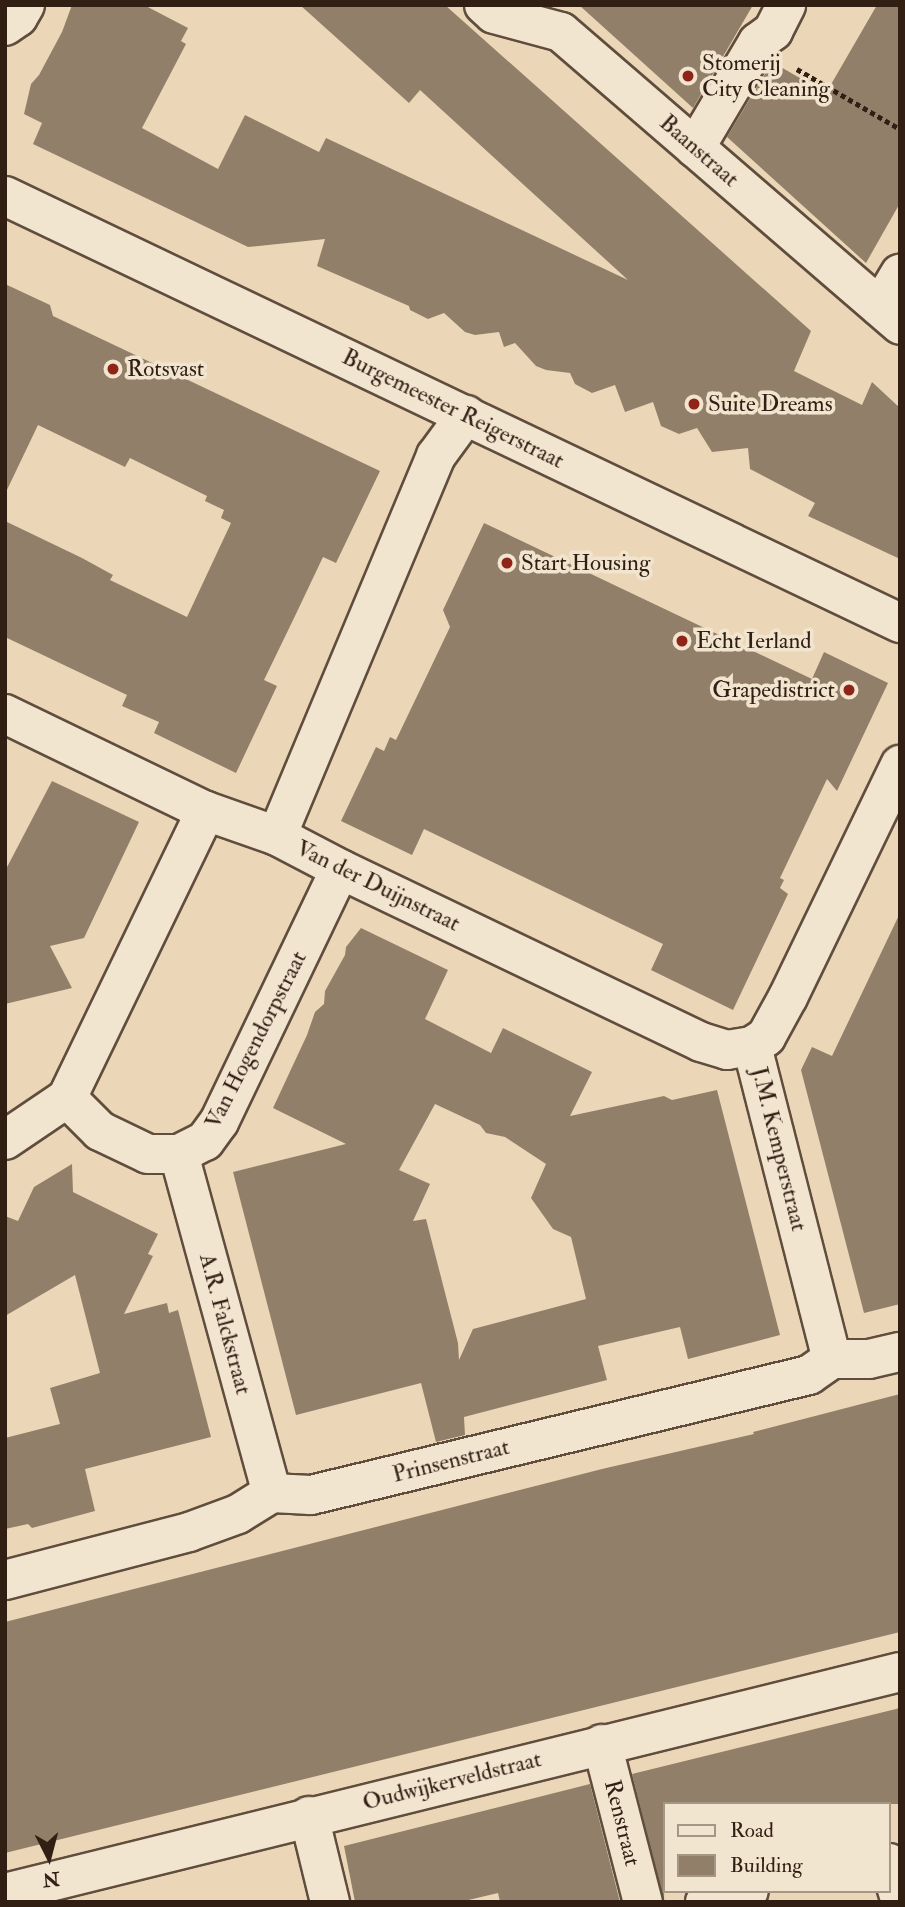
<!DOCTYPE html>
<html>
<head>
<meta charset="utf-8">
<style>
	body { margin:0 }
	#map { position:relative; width:905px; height:1907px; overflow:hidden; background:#ebd7b7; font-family:"IM FELL Double Pica",serif }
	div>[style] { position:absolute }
	.building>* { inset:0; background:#927f69 }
	.path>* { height:4.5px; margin-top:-2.25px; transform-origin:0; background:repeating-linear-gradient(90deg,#321f14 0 5px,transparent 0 8.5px) }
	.roads { filter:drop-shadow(2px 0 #604d3d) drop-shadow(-2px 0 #604d3d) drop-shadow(0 2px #604d3d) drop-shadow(0 -2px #604d3d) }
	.minor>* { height:38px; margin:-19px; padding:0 19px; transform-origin:19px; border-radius:19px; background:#f2e5d0 }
	.dots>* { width:19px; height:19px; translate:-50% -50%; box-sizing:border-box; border:4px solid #f2e5d0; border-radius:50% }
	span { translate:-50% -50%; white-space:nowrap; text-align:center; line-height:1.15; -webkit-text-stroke:7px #f2e5d0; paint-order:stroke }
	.poi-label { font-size:23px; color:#321f14 }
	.left { translate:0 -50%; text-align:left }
	.right { translate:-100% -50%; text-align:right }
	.street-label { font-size:23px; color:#321f14 }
	.frame { position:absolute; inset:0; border:7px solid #321f14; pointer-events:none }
	.legend { position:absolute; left:663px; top:1802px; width:228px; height:91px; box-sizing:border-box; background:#f2e5d0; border:2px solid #a59685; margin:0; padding:9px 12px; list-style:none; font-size:21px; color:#321f14 }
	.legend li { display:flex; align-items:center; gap:14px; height:35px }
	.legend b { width:35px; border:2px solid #a59685 }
	.north { position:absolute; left:14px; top:1823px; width:70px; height:70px; -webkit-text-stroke:5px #f2e5d0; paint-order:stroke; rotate:174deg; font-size:19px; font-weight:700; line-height:28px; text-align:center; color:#321f14 }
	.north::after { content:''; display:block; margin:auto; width:24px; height:32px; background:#321f14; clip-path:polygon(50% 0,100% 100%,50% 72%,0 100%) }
</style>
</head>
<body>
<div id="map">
	<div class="building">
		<div style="clip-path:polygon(72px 5px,144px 5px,188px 28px,181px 41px,186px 44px,142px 128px,218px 169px,245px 115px,319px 152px,326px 138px,628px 280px,420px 90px,409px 103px,300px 5px,445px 5px,811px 331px,794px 371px,862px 405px,872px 382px,900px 408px,900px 559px,808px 516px,815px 503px,750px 469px,748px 448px,712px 452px,697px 428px,679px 434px,661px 426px,653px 402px,625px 412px,615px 385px,592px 393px,575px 384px,570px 373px,546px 370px,536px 366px,515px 343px,504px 347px,499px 332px,475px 335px,465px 332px,444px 313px,428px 319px,410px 310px,409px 306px,317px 266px,325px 239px,248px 247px,33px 144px,42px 123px,24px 114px,31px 84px,39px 75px,62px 32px)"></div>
		<div style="clip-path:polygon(579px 5px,753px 5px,693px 108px)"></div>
		<div style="clip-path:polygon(877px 5px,900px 5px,900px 203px,866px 263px,727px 137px,772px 62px,826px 93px)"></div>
		<div style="clip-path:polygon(5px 284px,50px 305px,53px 316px,380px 471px,336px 563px,323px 557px,295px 616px,264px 680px,277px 686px,236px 773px,154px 733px,159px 722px,122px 706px,127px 695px,5px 637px,5px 521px,82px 558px,113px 575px,110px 580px,187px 617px,231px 523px,221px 518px,224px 510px,205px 501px,207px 496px,130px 458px,125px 467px,38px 425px,5px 494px)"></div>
		<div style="clip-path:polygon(484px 523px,812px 679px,824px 652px,888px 683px,837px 791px,827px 779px,780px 878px,784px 880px,780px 888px,788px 894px,733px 1010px,651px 970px,663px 944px,424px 829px,412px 855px,341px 821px,376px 747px,384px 751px,390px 737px,396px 740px,430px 669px,450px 627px,443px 610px)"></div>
		<div style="clip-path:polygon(52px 781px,139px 822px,84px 938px,50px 946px,72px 988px,5px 1004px,5px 871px)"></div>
		<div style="clip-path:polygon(900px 913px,900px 1304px,864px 1313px,801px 1070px,812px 1047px,832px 1056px)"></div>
		<div style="clip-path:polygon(evenodd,361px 928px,448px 970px,425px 1019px,491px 1053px,503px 1028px,592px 1072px,570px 1116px,664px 1096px,672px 1100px,717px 1090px,780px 1335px,688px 1359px,680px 1327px,598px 1346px,607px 1380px,464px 1417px,465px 1435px,436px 1442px,421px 1383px,296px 1415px,233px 1172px,346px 1144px,273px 1108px,307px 1035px,315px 1012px,324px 1004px,325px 991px,345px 955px,346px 947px,361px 928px,435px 1104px,480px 1125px,486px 1133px,505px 1137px,546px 1164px,531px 1198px,553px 1229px,571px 1237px,586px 1299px,473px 1329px,459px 1360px,458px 1343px,426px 1219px,413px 1221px,430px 1184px,399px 1170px,435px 1104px)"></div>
		<div style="clip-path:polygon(72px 1164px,73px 1192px,158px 1234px,148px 1254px,153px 1256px,124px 1314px,167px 1303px,169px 1313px,178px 1310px,211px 1437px,85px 1469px,95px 1511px,32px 1528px,28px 1524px,5px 1529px,5px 1438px,60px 1424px,50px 1388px,100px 1373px,75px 1275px,5px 1316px,5px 1216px,18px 1221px,34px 1187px)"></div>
		<div style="clip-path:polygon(900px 1394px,900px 1632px,5px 1853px,5px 1622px,602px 1469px,754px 1434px,753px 1432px)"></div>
		<div style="clip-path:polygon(900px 1708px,900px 1804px,665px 1804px,664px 1902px,632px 1774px)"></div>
		<div style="clip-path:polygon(590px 1784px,620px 1902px,500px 1902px,498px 1893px,460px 1902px,355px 1902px,344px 1846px)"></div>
	</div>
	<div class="path">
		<div style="left:797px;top:69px;width:119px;rotate:30.2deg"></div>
	</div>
	<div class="roads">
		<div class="minor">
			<div style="left:484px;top:5px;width:13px;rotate:42deg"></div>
			<div style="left:494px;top:14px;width:69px;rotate:15deg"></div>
			<div style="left:561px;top:32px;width:448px;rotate:40.8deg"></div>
			<div style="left:5px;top:26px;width:16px;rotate:-35deg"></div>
			<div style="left:18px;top:17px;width:14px;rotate:-60deg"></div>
			<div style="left:695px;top:148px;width:123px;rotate:-59.3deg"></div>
			<div style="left:758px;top:42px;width:19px;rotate:-36deg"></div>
			<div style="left:773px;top:31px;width:29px;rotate:-63deg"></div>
			<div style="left:5px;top:196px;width:992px;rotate:25.51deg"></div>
			<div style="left:880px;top:307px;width:39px;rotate:-59deg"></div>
			<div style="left:5px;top:714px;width:223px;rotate:25.8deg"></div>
			<div style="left:206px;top:811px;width:75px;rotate:19.4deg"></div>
			<div style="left:277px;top:836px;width:71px;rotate:27.6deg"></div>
			<div style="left:340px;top:869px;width:400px;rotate:25.6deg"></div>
			<div style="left:701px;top:1042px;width:27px;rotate:17deg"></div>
			<div style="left:727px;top:1050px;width:25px;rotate:-9deg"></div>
			<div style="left:752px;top:1046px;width:17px;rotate:-33deg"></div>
			<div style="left:766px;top:1037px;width:46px;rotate:-61.2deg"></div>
			<div style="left:788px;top:997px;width:258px;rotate:-64.2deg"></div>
			<div style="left:277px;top:836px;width:412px;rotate:-67.3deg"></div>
			<div style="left:436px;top:456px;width:51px;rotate:-53.8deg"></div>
			<div style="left:752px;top:1046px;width:323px;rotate:75.7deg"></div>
			<div style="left:67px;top:1098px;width:47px;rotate:45deg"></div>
			<div style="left:100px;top:1131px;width:53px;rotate:25.6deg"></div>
			<div style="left:148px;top:1154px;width:31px"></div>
			<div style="left:179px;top:1154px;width:29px;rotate:-27deg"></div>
			<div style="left:205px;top:1141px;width:24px;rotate:-54deg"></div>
			<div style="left:219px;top:1122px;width:280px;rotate:-64.4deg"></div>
			<div style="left:5px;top:1140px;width:75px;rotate:-34.1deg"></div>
			<div style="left:67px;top:1098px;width:319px;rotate:-64.2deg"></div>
			<div style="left:179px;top:1154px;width:352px;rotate:74.7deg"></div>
			<div style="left:5px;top:1580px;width:190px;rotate:-14.6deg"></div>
			<div style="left:189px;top:1532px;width:52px;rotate:-20.2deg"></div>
			<div style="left:238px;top:1514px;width:40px;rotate:-32deg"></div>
			<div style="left:272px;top:1493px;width:39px;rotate:3deg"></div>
			<div style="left:311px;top:1495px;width:512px;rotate:-13.55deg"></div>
			<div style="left:809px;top:1375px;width:28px;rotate:-35deg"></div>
			<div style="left:832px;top:1359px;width:37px"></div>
			<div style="left:869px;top:1359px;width:32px;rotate:-13deg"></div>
			<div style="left:602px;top:1744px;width:163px;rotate:75.5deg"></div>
			<div style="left:309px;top:1816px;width:89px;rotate:76.3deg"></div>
			<div style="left:889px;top:1863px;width:37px;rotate:73deg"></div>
			<div style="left:5px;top:1893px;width:922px;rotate:-13.87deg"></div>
			<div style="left:705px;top:1902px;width:45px;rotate:-14deg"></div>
		</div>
	</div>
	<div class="dots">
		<div style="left:688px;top:76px;background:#8f2418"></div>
		<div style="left:113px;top:369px;background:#8f2418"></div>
		<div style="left:694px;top:404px;background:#8f2418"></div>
		<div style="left:507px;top:563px;background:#8f2418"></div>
		<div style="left:682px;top:641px;background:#8f2418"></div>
		<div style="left:849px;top:690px;background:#8f2418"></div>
	</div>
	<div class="poi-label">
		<span class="left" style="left:702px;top:76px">Stomerij<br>City Cleaning</span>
		<span class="left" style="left:127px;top:369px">Rotsvast</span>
		<span class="left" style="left:708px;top:404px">Suite Dreams</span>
		<span class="left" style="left:521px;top:563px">Start Housing</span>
		<span class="left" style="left:696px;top:641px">Echt Ierland</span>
		<span class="right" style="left:835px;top:690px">Grapedistrict</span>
	</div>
	<div class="street-label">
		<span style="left:699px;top:151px;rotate:41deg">Baanstraat</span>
		<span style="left:453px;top:409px;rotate:26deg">Burgemeester Reigerstraat</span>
		<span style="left:378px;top:886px;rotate:26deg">Van der Duijnstraat</span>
		<span style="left:256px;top:1040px;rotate:-63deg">Van Hogendorpstraat</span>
		<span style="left:779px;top:1149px;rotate:76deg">J.M. Kemperstraat</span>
		<span style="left:225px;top:1324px;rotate:75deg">A.R. Falckstraat</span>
		<span style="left:451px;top:1461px;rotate:-14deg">Prinsenstraat</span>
		<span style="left:452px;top:1781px;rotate:-14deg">Oudwijkerveldstraat</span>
		<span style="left:622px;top:1823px;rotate:76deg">Renstraat</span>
	</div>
	<div class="frame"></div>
	<ul class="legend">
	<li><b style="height:9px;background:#f2e5d0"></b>Road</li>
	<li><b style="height:19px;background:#927f69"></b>Building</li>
	</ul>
	<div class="north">N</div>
</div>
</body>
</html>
